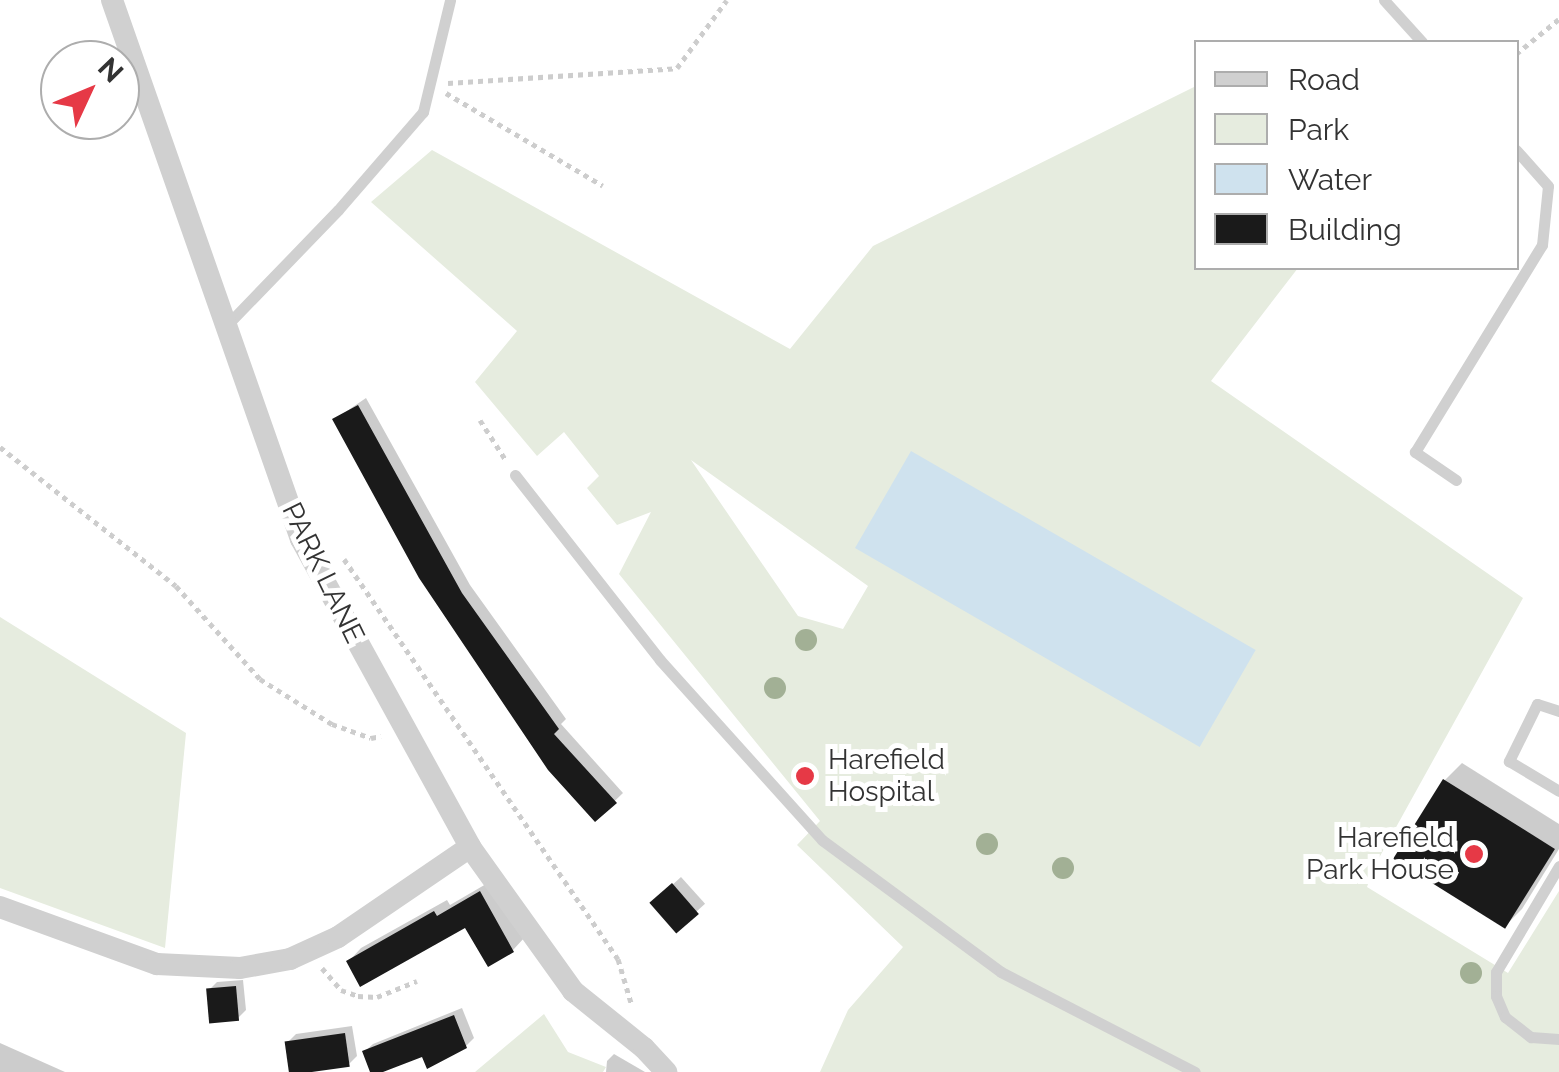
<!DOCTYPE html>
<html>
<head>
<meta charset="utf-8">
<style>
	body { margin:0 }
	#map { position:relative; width:1559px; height:1072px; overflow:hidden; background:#fff; font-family:Raleway,sans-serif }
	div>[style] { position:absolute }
	.green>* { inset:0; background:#e6ecdf }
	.water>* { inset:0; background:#cfe2ee; transform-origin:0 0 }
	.shadow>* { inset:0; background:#0003; transform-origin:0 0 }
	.building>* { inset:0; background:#1a1a1a; transform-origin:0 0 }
	.path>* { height:5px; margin-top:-2.5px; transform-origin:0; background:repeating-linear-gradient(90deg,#cdcdcd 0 5px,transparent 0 10px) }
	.lane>* { height:11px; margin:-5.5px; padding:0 5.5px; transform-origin:5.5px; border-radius:5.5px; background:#d0d0d0 }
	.street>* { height:22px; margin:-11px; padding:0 11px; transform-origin:11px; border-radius:11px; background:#d0d0d0 }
	.trees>* { width:22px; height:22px; margin:-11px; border-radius:50%; background:#a2b095 }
	.dots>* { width:28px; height:28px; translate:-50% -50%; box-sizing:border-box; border:5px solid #fff; border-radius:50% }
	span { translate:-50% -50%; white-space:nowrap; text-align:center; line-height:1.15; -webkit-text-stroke:10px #fff; paint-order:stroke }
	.street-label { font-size:28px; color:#333 }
	.poi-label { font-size:28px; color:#333 }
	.left { translate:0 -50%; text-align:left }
	.right { translate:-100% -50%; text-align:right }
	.legend { position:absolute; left:1194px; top:40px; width:325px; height:230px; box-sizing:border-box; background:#fff; border:2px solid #adadad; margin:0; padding:12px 18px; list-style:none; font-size:30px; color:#333 }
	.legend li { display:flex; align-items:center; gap:20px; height:50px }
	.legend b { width:50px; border:2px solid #adadad }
	.north { position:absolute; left:40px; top:40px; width:100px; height:100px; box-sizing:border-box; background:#fff; border:2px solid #adadad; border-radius:50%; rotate:46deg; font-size:28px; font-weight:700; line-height:40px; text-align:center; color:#333 }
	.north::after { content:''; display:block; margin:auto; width:35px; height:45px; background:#e63946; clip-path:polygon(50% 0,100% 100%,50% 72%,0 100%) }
</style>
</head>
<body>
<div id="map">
	<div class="green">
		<div style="clip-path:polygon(evenodd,1196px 86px,1196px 268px,1298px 268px,1211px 381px,1523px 598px,1374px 867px,1367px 887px,1508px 973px,1559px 891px,1559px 1072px,820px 1072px,848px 1010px,903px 947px,797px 845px,820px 821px,619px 574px,651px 512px,617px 525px,587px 488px,599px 476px,564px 432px,537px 456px,475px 382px,517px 331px,371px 202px,432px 150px,790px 349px,873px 246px,1196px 86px,691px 460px,868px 586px,843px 629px,798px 616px,691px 460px)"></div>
		<div style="clip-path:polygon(0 617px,186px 733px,165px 948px,0 888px)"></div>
		<div style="clip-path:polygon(544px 1014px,568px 1052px,606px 1067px,603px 1072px,475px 1072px)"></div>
	</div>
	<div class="water">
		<div style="left:911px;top:451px;width:398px;height:112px;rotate:30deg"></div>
	</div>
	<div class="shadow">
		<div style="clip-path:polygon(366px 398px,470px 585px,566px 719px,561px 724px,623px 793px,596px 819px,335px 419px)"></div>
		<div style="clip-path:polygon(1462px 763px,1559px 824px,1559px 849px,1522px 909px,1505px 926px,1397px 858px,1445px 780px)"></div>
		<div style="left:681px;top:877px;width:36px;height:38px;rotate:48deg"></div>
		<div style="clip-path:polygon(493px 880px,525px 937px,513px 950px,466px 924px,349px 961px,361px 948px,447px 900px,450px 905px)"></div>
		<div style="clip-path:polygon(243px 980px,246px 1010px,237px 1019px,209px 990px,217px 982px)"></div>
		<div style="clip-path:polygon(462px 1008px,474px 1038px,466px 1046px,423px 1053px,372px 1072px,364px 1052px,373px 1044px)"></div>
		<div style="clip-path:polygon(352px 1026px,357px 1056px,349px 1064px,292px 1072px,288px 1042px,296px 1034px)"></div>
		<div style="clip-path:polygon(0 1043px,65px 1072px,0 1072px)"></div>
		<div style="clip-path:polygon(614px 1054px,645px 1072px,606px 1072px,607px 1061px)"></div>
	</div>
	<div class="building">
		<div style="clip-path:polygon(358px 405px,462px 593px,559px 729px,554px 734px,617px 803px,595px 822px,548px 770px,419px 578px,332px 419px)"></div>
		<div style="left:1443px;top:779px;width:132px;height:94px;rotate:32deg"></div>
		<div style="left:672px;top:883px;width:41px;height:30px;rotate:49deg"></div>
		<div style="clip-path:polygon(480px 891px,514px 952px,488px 967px,465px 928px,360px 987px,346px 961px,434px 911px,437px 916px)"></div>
		<div style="left:236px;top:986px;width:35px;height:30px;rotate:85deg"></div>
		<div style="clip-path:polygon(454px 1015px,467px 1048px,427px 1069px,422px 1057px,383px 1072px,370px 1072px,362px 1051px)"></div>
		<div style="left:345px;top:1033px;width:34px;height:61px;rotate:82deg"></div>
	</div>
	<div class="path">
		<div style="left:1516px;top:54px;width:55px;rotate:-39.1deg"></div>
		<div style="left:448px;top:83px;width:229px;rotate:-3.7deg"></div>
		<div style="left:677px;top:68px;width:84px;rotate:-53.7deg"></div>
		<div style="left:446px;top:93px;width:182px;rotate:30.6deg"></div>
		<div style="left:480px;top:420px;width:46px;rotate:57.3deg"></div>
		<div style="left:0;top:447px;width:224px;rotate:38.3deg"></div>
		<div style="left:176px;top:586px;width:125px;rotate:47.9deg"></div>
		<div style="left:260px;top:679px;width:85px;rotate:32deg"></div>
		<div style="left:332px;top:724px;width:41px;rotate:19.7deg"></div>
		<div style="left:371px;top:738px;width:10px;rotate:-11deg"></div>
		<div style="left:344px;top:559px;width:485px;rotate:55.6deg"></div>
		<div style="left:618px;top:959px;width:49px;rotate:73.4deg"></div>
		<div style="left:322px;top:968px;width:29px;rotate:49deg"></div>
		<div style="left:341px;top:990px;width:18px;rotate:19deg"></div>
		<div style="left:358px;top:996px;width:19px;rotate:3deg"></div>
		<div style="left:377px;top:997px;width:43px;rotate:-21.8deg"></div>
	</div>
	<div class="lane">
		<div style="left:1384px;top:0;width:57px;rotate:47.9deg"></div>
		<div style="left:226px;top:326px;width:161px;rotate:-46deg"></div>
		<div style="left:338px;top:210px;width:130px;rotate:-49.1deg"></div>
		<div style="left:423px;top:112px;width:115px;rotate:-76.4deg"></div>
		<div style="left:515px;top:475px;width:235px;rotate:51.9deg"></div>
		<div style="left:660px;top:660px;width:242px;rotate:48deg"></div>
		<div style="left:822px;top:840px;width:222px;rotate:36.4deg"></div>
		<div style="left:1001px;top:972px;width:218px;rotate:27.3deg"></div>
		<div style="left:1456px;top:480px;width:50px;rotate:-145.7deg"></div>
		<div style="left:1415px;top:452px;width:243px;rotate:-58.5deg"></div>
		<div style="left:1542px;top:245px;width:59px;rotate:-84.2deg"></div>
		<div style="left:1548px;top:186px;width:48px;rotate:-131.6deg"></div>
		<div style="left:1559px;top:711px;width:23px;rotate:-162deg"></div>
		<div style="left:1537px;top:704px;width:64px;rotate:116.2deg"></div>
		<div style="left:1509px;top:761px;width:58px;rotate:31deg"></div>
		<div style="left:1559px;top:866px;width:123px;rotate:120.7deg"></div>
		<div style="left:1496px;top:972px;width:24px;rotate:90deg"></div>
		<div style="left:1496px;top:996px;width:23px;rotate:67deg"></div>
		<div style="left:1505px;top:1017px;width:33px;rotate:38deg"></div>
		<div style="left:1531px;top:1037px;width:28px;rotate:4deg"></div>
	</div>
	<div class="street">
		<div style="left:112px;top:0;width:571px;rotate:70.68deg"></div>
		<div style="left:301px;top:539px;width:351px;rotate:61.2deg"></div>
		<div style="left:470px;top:847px;width:177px;rotate:54.4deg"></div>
		<div style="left:573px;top:991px;width:91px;rotate:38.8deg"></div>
		<div style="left:644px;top:1048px;width:33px;rotate:47deg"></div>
		<div style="left:0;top:907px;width:167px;rotate:20deg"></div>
		<div style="left:157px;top:964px;width:83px;rotate:2.8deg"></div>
		<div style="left:240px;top:968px;width:51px;rotate:-10.2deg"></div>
		<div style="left:290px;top:959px;width:53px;rotate:-24.6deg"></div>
		<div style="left:338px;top:937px;width:160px;rotate:-34.3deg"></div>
	</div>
	<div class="trees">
		<div style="left:806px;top:640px"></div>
		<div style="left:775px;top:688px"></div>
		<div style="left:987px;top:844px"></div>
		<div style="left:1063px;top:868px"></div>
		<div style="left:1471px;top:973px"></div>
	</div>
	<div class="dots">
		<div style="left:805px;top:776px;background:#e63946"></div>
		<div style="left:1474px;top:854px;background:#e63946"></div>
	</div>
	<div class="street-label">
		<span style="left:323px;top:573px;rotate:64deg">PARK LANE</span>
	</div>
	<div class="poi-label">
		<span class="left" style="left:828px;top:776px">Harefield<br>Hospital</span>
		<span class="right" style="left:1454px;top:854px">Harefield<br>Park House</span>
	</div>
	<ul class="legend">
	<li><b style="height:12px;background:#d0d0d0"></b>Road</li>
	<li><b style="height:28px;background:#e6ecdf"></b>Park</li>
	<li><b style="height:28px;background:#cfe2ee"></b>Water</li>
	<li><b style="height:28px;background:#1a1a1a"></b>Building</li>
	</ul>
	<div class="north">N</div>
</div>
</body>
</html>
